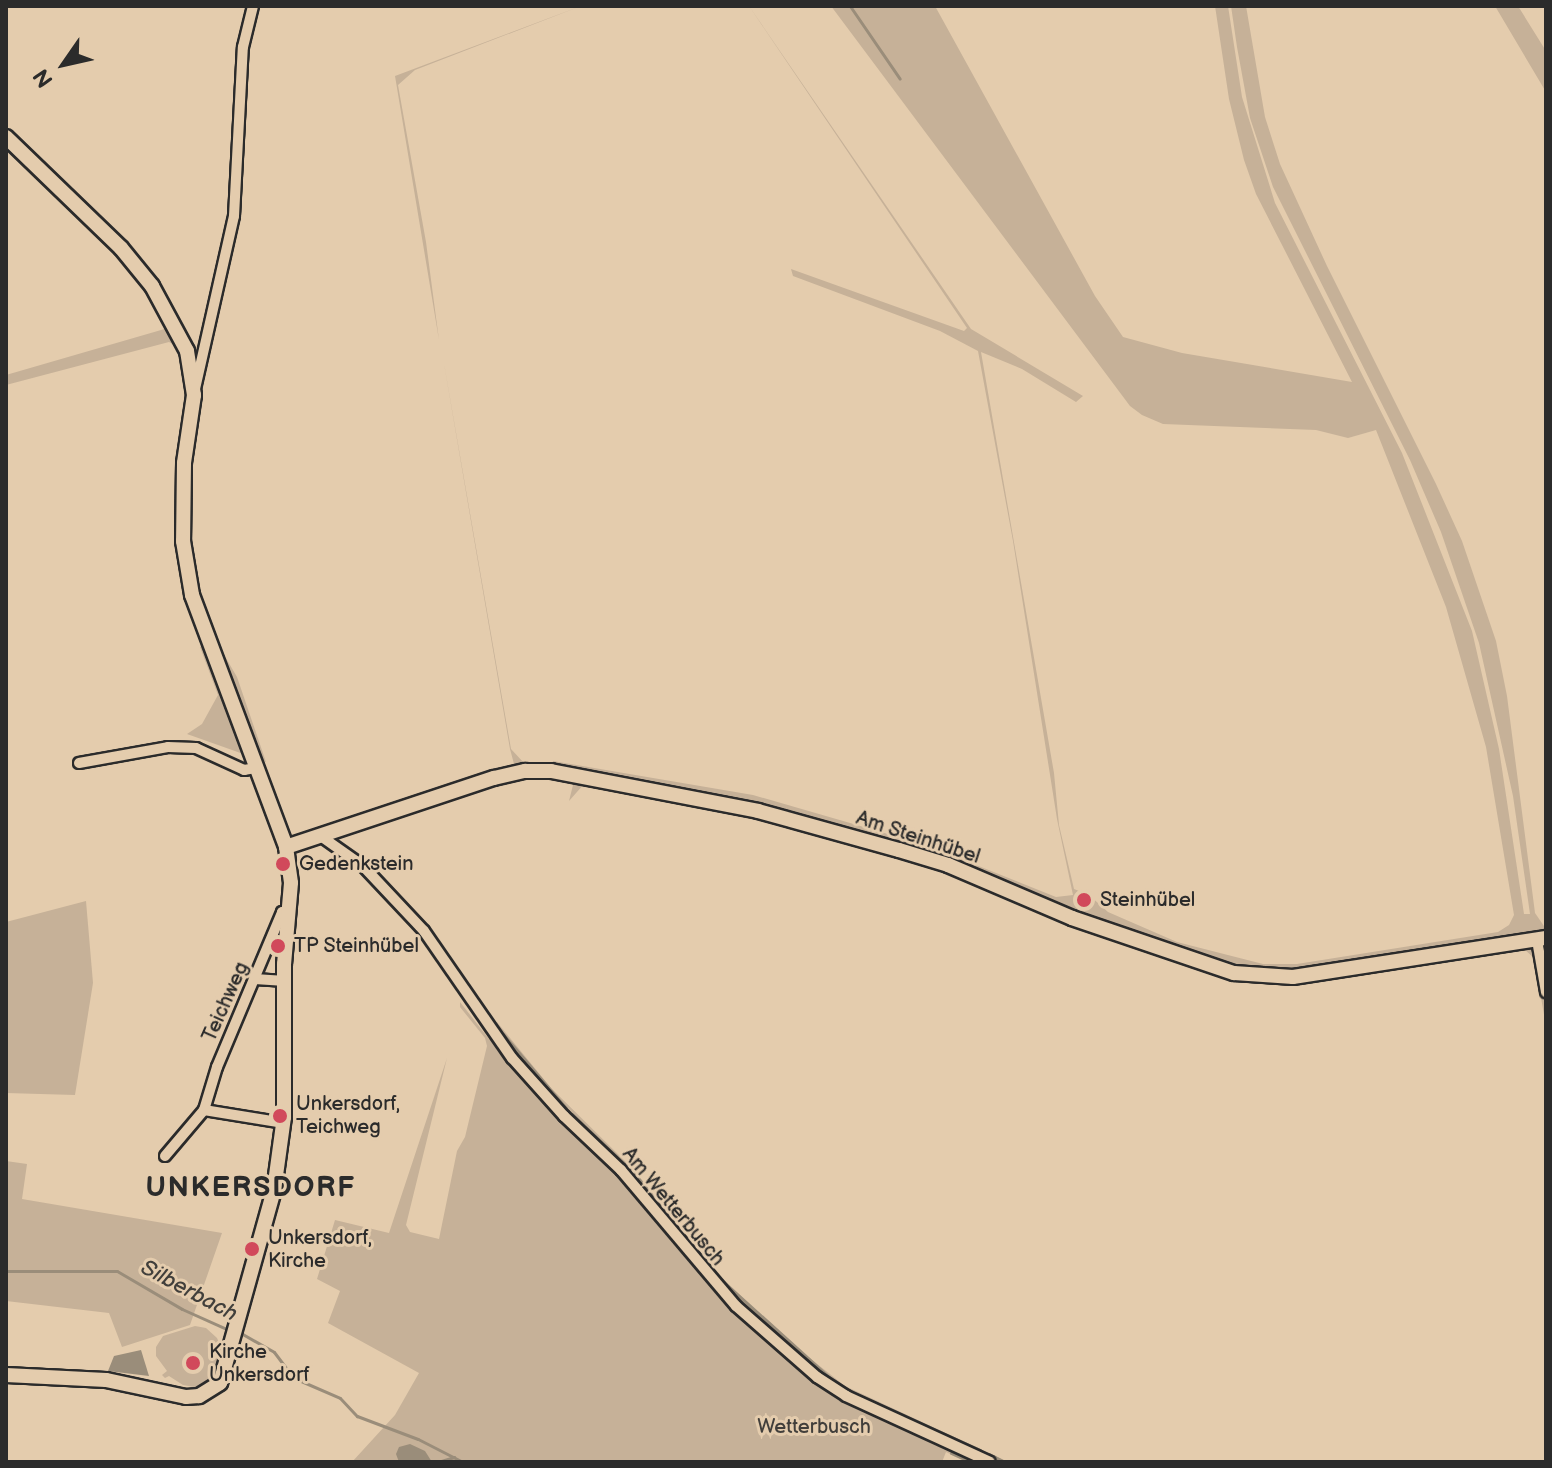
<!DOCTYPE html>
<html>
<head>
<meta charset="utf-8">
<style>
	body { margin:0 }
	#map { position:relative; width:1552px; height:1468px; overflow:hidden; background:#e4ccad; font-family:"Balsamiq Sans",sans-serif }
	div>[style] { position:absolute }
	.green>* { inset:0; background:#c6b198 }
	.water>* { inset:0; background:#9a8d7a }
	.stream>* { height:3px; margin:-1.5px; padding:0 1.5px; transform-origin:1.5px; border-radius:1.5px; background:#9a8d7a }
	.roads { filter:drop-shadow(2px 0 #2b2b2b) drop-shadow(-2px 0 #2b2b2b) drop-shadow(0 2px #2b2b2b) drop-shadow(0 -2px #2b2b2b) }
	.street>* { height:10px; margin:-5px; padding:0 5px; transform-origin:5px; border-radius:5px; background:#e4ccad }
	.secondary>* { height:14px; margin:-7px; padding:0 7px; transform-origin:7px; border-radius:7px; background:#e4ccad }
	.dots>* { width:22px; height:22px; translate:-50% -50%; box-sizing:border-box; border:4px solid #e4ccad; border-radius:50% }
	span { translate:-50% -50%; white-space:nowrap; text-align:center; line-height:1.15; -webkit-text-stroke:6px #e4ccad; paint-order:stroke }
	.street-label { font-size:20px; color:#2b2b2b }
	.poi-label { font-size:20px; color:#2b2b2b }
	.left { translate:0 -50%; text-align:left }
	.park-label { font-size:20px; color:#423f3b }
	.water-label { font-size:22px; color:#413f3b; font-style:italic }
	.district-label { font-size:28px; color:#2b2b2b; font-weight:700; letter-spacing:2px }
	.frame { position:absolute; inset:0; border:8px solid #2b2b2b; pointer-events:none }
	.north { position:absolute; left:24px; top:24px; width:80px; height:80px; -webkit-text-stroke:6px #e4ccad; paint-order:stroke; rotate:236deg; font-size:22px; font-weight:700; line-height:32px; text-align:center; color:#2b2b2b }
	.north::after { content:''; display:block; margin:auto; width:28px; height:36px; background:#2b2b2b; clip-path:polygon(50% 0,100% 100%,50% 72%,0 100%) }
</style>
</head>
<body>
<div id="map">
	<div class="green">
		<div style="clip-path:polygon(581px 6px,415px 70px,398px 85px,426px 242px,439px 340px,395px 76px)"></div>
		<div style="clip-path:polygon(749px 6px,971px 329px,1083px 396px,1076px 402px,1022px 369px,981px 352px,1054px 773px,1059px 825px,1074px 889px,1089px 895px,1108px 912px,1177px 942px,1263px 964px,1297px 964px,1498px 932px,1509px 925px,1514px 915px,1486px 747px,1446px 607px,1376px 430px,1348px 438px,1316px 430px,1163px 424px,1142px 415px,1130px 406px,831px 6px,935px 6px,1095px 296px,1123px 337px,1182px 353px,1352px 382px,1256px 194px,1244px 160px,1229px 99px,1215px 6px,1228px 6px,1242px 97px,1275px 203px,1402px 453px,1472px 631px,1499px 749px,1524px 914px,1530px 914px,1513px 796px,1479px 643px,1441px 532px,1410px 460px,1273px 187px,1250px 118px,1237px 47px,1231px 6px,1246px 6px,1265px 117px,1280px 164px,1327px 266px,1436px 484px,1462px 541px,1496px 641px,1507px 696px,1535px 913px,1546px 929px,1546px 1026px,1534px 958px,1524px 949px,1307px 983px,1258px 984px,1193px 968px,958px 874px,750px 815px,584px 784px,569px 801px,574px 781px,551px 775px,553px 761px,753px 795px,926px 845px,1056px 897px,1073px 895px,1057px 819px,1013px 541px,978px 351px,940px 331px,793px 276px,791px 269px,964px 331px,967px 328px)"></div>
		<div style="clip-path:polygon(1495px 6px,1518px 6px,1541px 43px,1546px 51px,1546px 92px)"></div>
		<div style="clip-path:polygon(168px 328px,176px 346px,169px 342px,6px 385px,6px 375px)"></div>
		<div style="clip-path:polygon(442px 352px,511px 749px,524px 763px,514px 764px,510px 749px)"></div>
		<div style="clip-path:polygon(216px 641px,237px 677px,266px 762px,187px 734px,202px 724px,218px 695px,200px 647px)"></div>
		<div style="clip-path:polygon(86px 901px,93px 983px,75px 1095px,6px 1093px,6px 922px)"></div>
		<div style="clip-path:polygon(460px 1002px,489px 1039px,497px 1022px,551px 1088px,634px 1170px,715px 1271px,783px 1337px,845px 1386px,1008px 1462px,966px 1462px,946px 1452px,942px 1462px,352px 1462px,395px 1415px,419px 1373px,328px 1323px,340px 1291px,317px 1279px,335px 1220px,389px 1233px,447px 1058px,406px 1225px,410px 1232px,439px 1239px,457px 1151px,465px 1137px,487px 1046px,485px 1038px,460px 1007px)"></div>
		<div style="clip-path:polygon(6px 1161px,27px 1164px,22px 1199px,222px 1233px,190px 1325px,122px 1347px,109px 1313px,6px 1301px)"></div>
		<div style="clip-path:polygon(195px 1326px,206px 1328px,217px 1338px,223px 1352px,213px 1379px,200px 1388px,183px 1385px,169px 1376px,165px 1378px,162px 1375px,167px 1371px,156px 1356px,156px 1347px,163px 1336px)"></div>
	</div>
	<div class="water">
		<div style="clip-path:polygon(141px 1350px,149px 1376px,108px 1371px,114px 1356px)"></div>
		<div style="clip-path:polygon(410px 1444px,425px 1451px,432px 1462px,399px 1462px,396px 1454px,399px 1447px)"></div>
	</div>
	<div class="stream">
		<div style="left:850px;top:6px;width:88px;rotate:55.6deg"></div>
		<div style="left:480px;top:1003px;width:29px;rotate:54deg"></div>
		<div style="left:503px;top:1034px;width:97px;rotate:49.6deg"></div>
		<div style="left:572px;top:1114px;width:86px;rotate:43.6deg"></div>
		<div style="left:634px;top:1173px;width:42px;rotate:51.8deg"></div>
		<div style="left:666px;top:1214px;width:48px;rotate:51deg"></div>
		<div style="left:6px;top:1271px;width:111px"></div>
		<div style="left:117px;top:1271px;width:75px;rotate:30.3deg"></div>
		<div style="left:182px;top:1309px;width:54px;rotate:24.2deg"></div>
		<div style="left:716px;top:1275px;width:152px;rotate:42.1deg"></div>
		<div style="left:829px;top:1377px;width:25px;rotate:34deg"></div>
		<div style="left:850px;top:1391px;width:143px;rotate:24.4deg"></div>
		<div style="left:239px;top:1332px;width:40px;rotate:29.7deg"></div>
		<div style="left:274px;top:1352px;width:31px;rotate:53deg"></div>
		<div style="left:294px;top:1378px;width:50px;rotate:23.5deg"></div>
		<div style="left:340px;top:1398px;width:25px;rotate:47deg"></div>
		<div style="left:357px;top:1416px;width:65px;rotate:20.7deg"></div>
		<div style="left:418px;top:1439px;width:51px;rotate:27.1deg"></div>
		<div style="left:951px;top:1453px;width:22px;rotate:24deg"></div>
		<div style="left:989px;top:1454px;width:18px;rotate:27deg"></div>
		<div style="left:438px;top:1462px;width:17px;rotate:-17deg"></div>
	</div>
	<div class="roads">
		<div class="street">
			<div style="left:195px;top:389px;width:177px;rotate:-77.3deg"></div>
			<div style="left:234px;top:216px;width:169px;rotate:-87deg"></div>
			<div style="left:243px;top:47px;width:42px;rotate:-76.3deg"></div>
			<div style="left:79px;top:763px;width:90px;rotate:-10.2deg"></div>
			<div style="left:168px;top:747px;width:28px;rotate:2deg"></div>
			<div style="left:196px;top:748px;width:53px;rotate:24.6deg"></div>
			<div style="left:244px;top:770px;width:11px;rotate:-10deg"></div>
			<div style="left:322px;top:837px;width:50px;rotate:35.3deg"></div>
			<div style="left:363px;top:866px;width:89px;rotate:46.8deg"></div>
			<div style="left:424px;top:931px;width:155px;rotate:55.3deg"></div>
			<div style="left:512px;top:1058px;width:78px;rotate:48.1deg"></div>
			<div style="left:564px;top:1116px;width:79px;rotate:43.5deg"></div>
			<div style="left:621px;top:1170px;width:178px;rotate:49.8deg"></div>
			<div style="left:736px;top:1306px;width:108px;rotate:41.2deg"></div>
			<div style="left:817px;top:1377px;width:35px;rotate:33deg"></div>
			<div style="left:846px;top:1396px;width:158px;rotate:24.6deg"></div>
			<div style="left:1537px;top:940px;width:53px;rotate:80.2deg"></div>
			<div style="left:256px;top:979px;width:28px;rotate:4deg"></div>
			<div style="left:204px;top:1110px;width:81px;rotate:9.2deg"></div>
			<div style="left:165px;top:1156px;width:60px;rotate:-49.7deg"></div>
			<div style="left:204px;top:1110px;width:45px;rotate:-73.2deg"></div>
			<div style="left:217px;top:1067px;width:168px;rotate:-67.2deg"></div>
			<div style="left:282px;top:912px;width:4px;rotate:-14deg"></div>
		</div>
		<div class="secondary">
			<div style="left:6px;top:137px;width:160px;rotate:44deg"></div>
			<div style="left:121px;top:248px;width:49px;rotate:50.8deg"></div>
			<div style="left:152px;top:286px;width:74px;rotate:61.7deg"></div>
			<div style="left:187px;top:351px;width:45px;rotate:81deg"></div>
			<div style="left:194px;top:395px;width:69px;rotate:98.4deg"></div>
			<div style="left:184px;top:463px;width:78px;rotate:90.7deg"></div>
			<div style="left:183px;top:541px;width:55px;rotate:80.5deg"></div>
			<div style="left:192px;top:595px;width:269px;rotate:69.5deg"></div>
			<div style="left:286px;top:847px;width:36px;rotate:82deg"></div>
			<div style="left:291px;top:883px;width:81px;rotate:94.9deg"></div>
			<div style="left:284px;top:964px;width:153px;rotate:90deg"></div>
			<div style="left:284px;top:1117px;width:74px;rotate:97.8deg"></div>
			<div style="left:274px;top:1190px;width:200px;rotate:105.6deg"></div>
			<div style="left:220px;top:1383px;width:25px;rotate:148deg"></div>
			<div style="left:199px;top:1396px;width:13px;rotate:176deg"></div>
			<div style="left:186px;top:1397px;width:82px;rotate:-168deg"></div>
			<div style="left:106px;top:1380px;width:100px;rotate:-177.1deg"></div>
			<div style="left:286px;top:847px;width:219px;rotate:-18.4deg"></div>
			<div style="left:494px;top:778px;width:32px;rotate:-13deg"></div>
			<div style="left:525px;top:771px;width:26px"></div>
			<div style="left:551px;top:771px;width:211px;rotate:10.9deg"></div>
			<div style="left:758px;top:811px;width:146px;rotate:15.5deg"></div>
			<div style="left:899px;top:850px;width:51px;rotate:17deg"></div>
			<div style="left:948px;top:865px;width:135px;rotate:23.1deg"></div>
			<div style="left:1072px;top:918px;width:171px;rotate:18.8deg"></div>
			<div style="left:1234px;top:973px;width:59px;rotate:3.9deg"></div>
			<div style="left:1293px;top:977px;width:256px;rotate:-8.8deg"></div>
		</div>
	</div>
	<div class="dots">
		<div style="left:283px;top:864px;background:#d1495b"></div>
		<div style="left:1084px;top:900px;background:#d1495b"></div>
		<div style="left:278px;top:946px;background:#d1495b"></div>
		<div style="left:280px;top:1116px;background:#d1495b"></div>
		<div style="left:252px;top:1249px;background:#d1495b"></div>
		<div style="left:193px;top:1363px;background:#d1495b"></div>
	</div>
	<div class="street-label">
		<span style="left:918px;top:838px;rotate:18deg">Am Steinhübel</span>
		<span style="left:226px;top:1002px;rotate:-66deg">Teichweg</span>
		<span style="left:673px;top:1207px;rotate:50deg">Am Wetterbusch</span>
	</div>
	<div class="poi-label">
		<span class="left" style="left:299px;top:864px">Gedenkstein</span>
		<span class="left" style="left:1100px;top:900px">Steinhübel</span>
		<span class="left" style="left:294px;top:946px">TP Steinhübel</span>
		<span class="left" style="left:296px;top:1116px">Unkersdorf,<br>Teichweg</span>
		<span class="left" style="left:268px;top:1250px">Unkersdorf,<br>Kirche</span>
		<span class="left" style="left:209px;top:1364px">Kirche<br>Unkersdorf</span>
	</div>
	<div class="park-label">
		<span style="left:814px;top:1427px">Wetterbusch</span>
	</div>
	<div class="water-label">
		<span style="left:189px;top:1291px;rotate:28deg">Silberbach</span>
	</div>
	<div class="district-label">
		<span style="left:251px;top:1188px">UNKERSDORF</span>
	</div>
	<div class="frame"></div>
	<div class="north">N</div>
</div>
</body>
</html>
